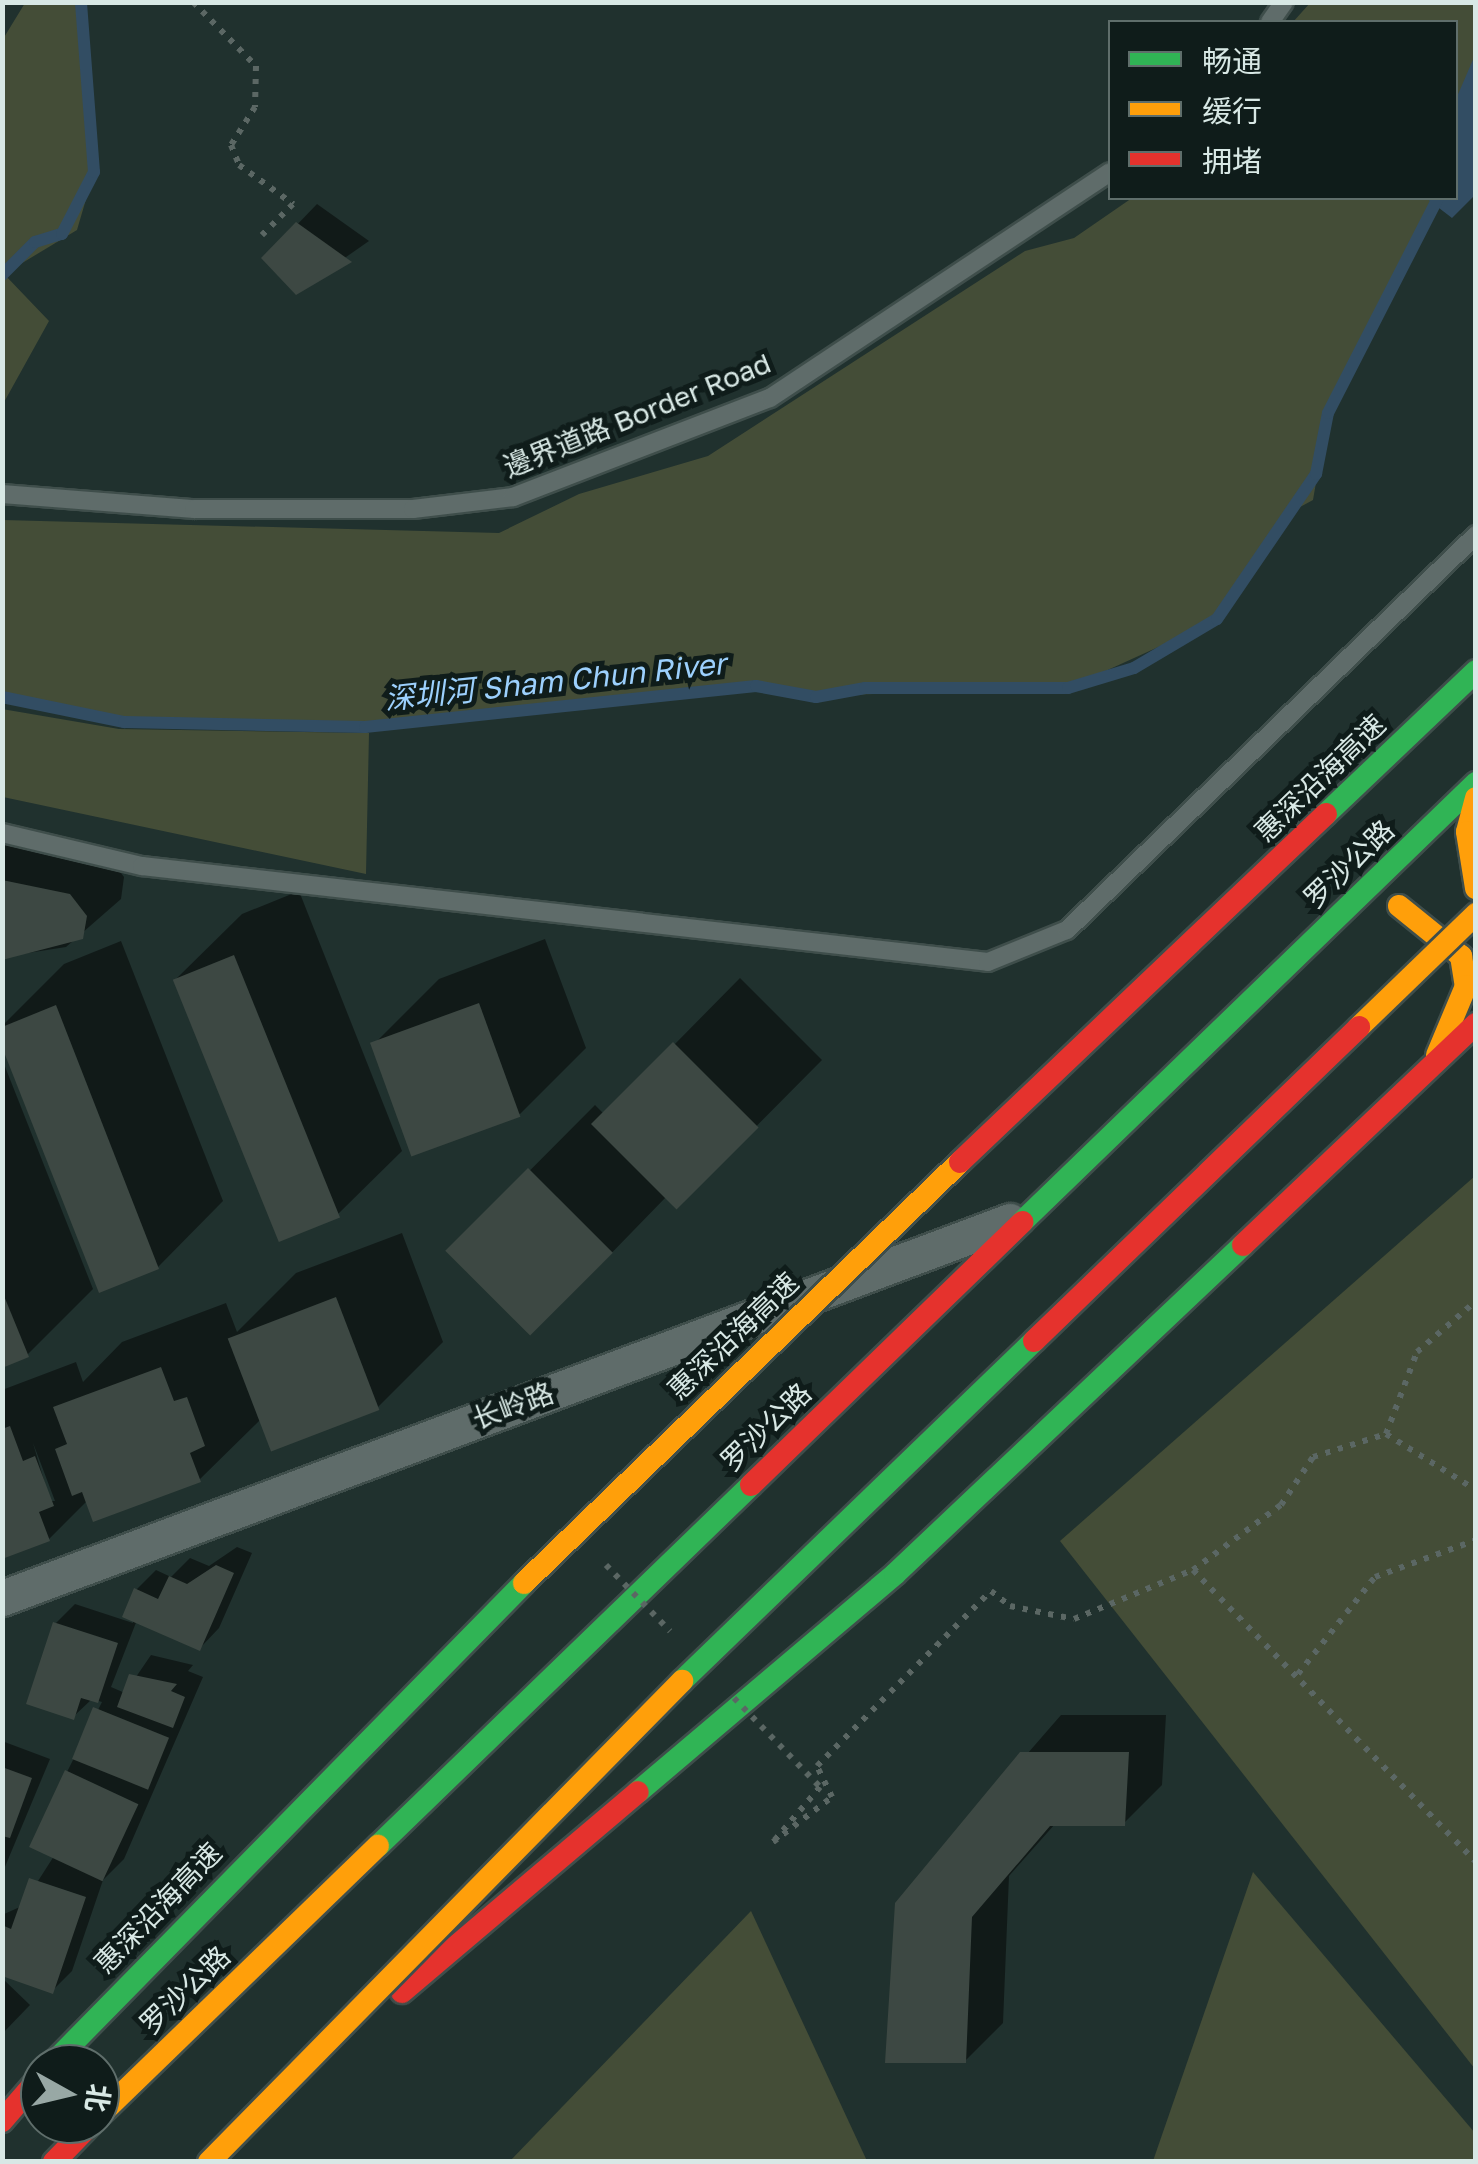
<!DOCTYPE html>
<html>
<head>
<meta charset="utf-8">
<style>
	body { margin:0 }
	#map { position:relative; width:1478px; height:2164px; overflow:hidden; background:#20312e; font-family:"Golos Text","Noto Sans SC",sans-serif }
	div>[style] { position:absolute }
	.green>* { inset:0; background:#444d37 }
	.water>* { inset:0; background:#324d63 }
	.shadow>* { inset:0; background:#0007 }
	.stream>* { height:12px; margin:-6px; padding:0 6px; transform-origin:6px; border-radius:6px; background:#324d63 }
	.building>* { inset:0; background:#3d4843; transform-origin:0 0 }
	.path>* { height:6px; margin-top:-3px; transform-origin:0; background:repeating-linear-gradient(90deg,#5b6764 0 5px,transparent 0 13px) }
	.roads { filter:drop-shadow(2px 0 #3f4e4b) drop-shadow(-2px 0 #3f4e4b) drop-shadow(0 2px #3f4e4b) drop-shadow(0 -2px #3f4e4b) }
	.lane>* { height:18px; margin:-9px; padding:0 9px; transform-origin:9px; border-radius:9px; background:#5f6c6a }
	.street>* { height:35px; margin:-17.5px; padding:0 17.5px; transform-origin:17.5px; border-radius:17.5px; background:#5f6c6a }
	.fast>* { height:22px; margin:-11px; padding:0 11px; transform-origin:11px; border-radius:11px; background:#30b455 }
	.slow>* { height:22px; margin:-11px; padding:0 11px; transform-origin:11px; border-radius:11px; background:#ff9f0a }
	.jam>* { height:22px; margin:-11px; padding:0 11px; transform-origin:11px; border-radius:11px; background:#e5322d }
	.path-bridge>* { height:6px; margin-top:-3px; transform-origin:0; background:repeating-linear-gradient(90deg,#5b6764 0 5px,transparent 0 13px) }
	.bridges { filter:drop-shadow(2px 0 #3f4e4b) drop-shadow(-2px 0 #3f4e4b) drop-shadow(0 2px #3f4e4b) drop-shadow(0 -2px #3f4e4b) }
	.fast-bridge>* { height:22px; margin:-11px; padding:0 11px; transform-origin:11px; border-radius:11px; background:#30b455 }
	.slow-bridge>* { height:22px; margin:-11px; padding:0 11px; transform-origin:11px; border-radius:11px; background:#ff9f0a }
	.jam-bridge>* { height:22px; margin:-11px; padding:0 11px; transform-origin:11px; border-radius:11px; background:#e5322d }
	span { translate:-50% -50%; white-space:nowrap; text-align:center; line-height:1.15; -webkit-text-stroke:10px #0f1c1a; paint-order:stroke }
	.street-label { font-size:28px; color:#d8e8e5 }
	.water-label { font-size:30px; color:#9cd0fd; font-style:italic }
	.frame { position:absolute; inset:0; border:5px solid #d8e8e5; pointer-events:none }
	.legend { position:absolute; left:1108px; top:20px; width:350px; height:180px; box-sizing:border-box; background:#0f1c1a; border:2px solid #5f6e6b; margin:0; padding:12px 18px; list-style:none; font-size:30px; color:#d8e8e5 }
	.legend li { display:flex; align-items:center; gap:20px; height:50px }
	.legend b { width:50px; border:2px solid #5f6e6b }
	.north { position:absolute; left:20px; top:2044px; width:100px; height:100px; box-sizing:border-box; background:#0f1c1a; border:2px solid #5f6e6b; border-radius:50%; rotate:98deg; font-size:28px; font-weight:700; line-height:40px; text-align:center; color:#d8e8e5 }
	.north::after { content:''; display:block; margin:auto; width:35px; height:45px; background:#98a8a5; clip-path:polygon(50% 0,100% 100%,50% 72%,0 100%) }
</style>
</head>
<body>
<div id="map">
	<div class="green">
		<div style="clip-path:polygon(25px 3px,80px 3px,94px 172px,77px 230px,4px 274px,49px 321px,3px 404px,3px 39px)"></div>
		<div style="clip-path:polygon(1310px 3px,1475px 3px,1475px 57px,1456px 101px,1456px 22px,1293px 22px)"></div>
		<div style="clip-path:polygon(1132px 198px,1437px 199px,1328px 413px,1313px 500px,1289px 513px,1209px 624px,1068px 688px,811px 696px,744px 688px,365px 727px,141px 722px,3px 695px,3px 520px,499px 533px,579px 494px,708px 456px,1025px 251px,1074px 238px)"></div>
		<div style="clip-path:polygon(2px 709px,119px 729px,369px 733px,366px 874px,3px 797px)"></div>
		<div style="clip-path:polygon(1475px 1176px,1475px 2069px,1060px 1541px)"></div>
		<div style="clip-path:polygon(1253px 1872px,1475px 2133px,1475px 2161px,1153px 2161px)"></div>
		<div style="clip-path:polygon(751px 1911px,867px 2161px,510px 2161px)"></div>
	</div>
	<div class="water">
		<div style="clip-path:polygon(1475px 55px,1475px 195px,1452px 218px,1426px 198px,1456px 198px,1456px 99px)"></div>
	</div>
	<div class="shadow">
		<div style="clip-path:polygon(317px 204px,369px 241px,296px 292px,265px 258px)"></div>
		<div style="clip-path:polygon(2px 834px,108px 856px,124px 877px,121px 899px,66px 947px,2px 957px)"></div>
		<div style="clip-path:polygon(299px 891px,402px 1151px,336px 1216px,176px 979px,242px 914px)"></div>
		<div style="clip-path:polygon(545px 939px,586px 1048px,520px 1114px,374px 1044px,439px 979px)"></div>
		<div style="clip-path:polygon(121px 941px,223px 1201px,158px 1267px,2px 1040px,2px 1026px,64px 964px)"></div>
		<div style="clip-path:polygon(740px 978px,822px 1060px,677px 1206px,667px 1196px,597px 1268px,450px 1251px,595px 1105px,605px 1115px)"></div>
		<div style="clip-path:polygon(2px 1059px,93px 1289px,27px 1355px,2px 1365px)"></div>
		<div style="clip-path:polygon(evenodd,402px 1233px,443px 1342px,377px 1408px,261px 1419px,199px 1480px,88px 1500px,49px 1539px,2px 1556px,2px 1390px,76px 1362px,83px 1382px,122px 1342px,226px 1303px,237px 1332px,296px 1273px,402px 1233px,33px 1443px,55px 1501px,50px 1501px,33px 1443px)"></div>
		<div style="clip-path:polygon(237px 1547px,252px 1553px,219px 1628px,200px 1648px,137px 1620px,111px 1687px,125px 1693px,151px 1655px,193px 1665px,188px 1671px,203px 1677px,124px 1859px,103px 1880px,72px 1971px,52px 1991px,2px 1974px,2px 1915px,22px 1906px,54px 1856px,67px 1772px,102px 1702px,92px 1699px,73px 1717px,56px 1623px,75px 1604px,133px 1623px,136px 1590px,156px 1570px,171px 1577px,190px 1558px,209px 1566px)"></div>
		<div style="clip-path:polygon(1061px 1715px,1166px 1715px,1162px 1785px,1124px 1823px,1055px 1824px,1009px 1876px,1003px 2023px,965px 2061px,897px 1904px)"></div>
		<div style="clip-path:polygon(2px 1741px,50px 1759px,2px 1874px)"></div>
		<div style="clip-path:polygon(2px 1978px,30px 2005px,2px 2034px)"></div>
	</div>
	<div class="stream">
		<div style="left:2px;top:275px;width:47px;rotate:-45deg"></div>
		<div style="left:35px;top:242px;width:28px;rotate:-17deg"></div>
		<div style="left:62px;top:234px;width:70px;rotate:-62.7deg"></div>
		<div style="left:94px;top:172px;width:170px;rotate:-94.4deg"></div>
		<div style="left:2px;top:697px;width:125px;rotate:11.6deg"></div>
		<div style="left:124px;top:722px;width:241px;rotate:1.2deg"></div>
		<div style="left:365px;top:727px;width:393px;rotate:-6deg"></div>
		<div style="left:756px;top:686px;width:61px;rotate:10.4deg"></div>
		<div style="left:816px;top:697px;width:50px;rotate:-10.4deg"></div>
		<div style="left:865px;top:688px;width:203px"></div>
		<div style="left:1068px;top:688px;width:69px;rotate:-16.9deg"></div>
		<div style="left:1134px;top:668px;width:96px;rotate:-30.6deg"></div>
		<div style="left:1217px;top:619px;width:176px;rotate:-55.7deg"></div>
		<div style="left:1316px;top:474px;width:62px;rotate:-78.9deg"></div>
		<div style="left:1328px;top:413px;width:242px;rotate:-62.9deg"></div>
	</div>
	<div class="building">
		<div style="clip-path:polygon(296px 222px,352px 262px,296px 295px,261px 258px)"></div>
		<div style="clip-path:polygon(2px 880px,70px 894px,87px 916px,83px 939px,2px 960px)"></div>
		<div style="left:234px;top:955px;width:283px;height:66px;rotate:68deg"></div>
		<div style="left:479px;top:1003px;width:121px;height:116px;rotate:70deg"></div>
		<div style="clip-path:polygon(56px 1005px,159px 1269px,99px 1293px,2px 1047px,2px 1027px)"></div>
		<div style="left:673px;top:1042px;width:121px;height:116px;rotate:45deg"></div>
		<div style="left:528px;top:1168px;width:120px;height:117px;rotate:45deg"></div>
		<div style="clip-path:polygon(2px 1291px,29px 1357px,2px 1368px)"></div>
		<div style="left:336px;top:1297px;width:121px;height:116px;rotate:69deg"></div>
		<div style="clip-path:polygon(161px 1367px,174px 1401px,187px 1397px,205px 1446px,190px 1453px,201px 1482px,93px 1522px,82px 1492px,72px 1496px,55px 1449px,67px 1444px,53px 1407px)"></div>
		<div style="clip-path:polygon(10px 1426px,23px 1461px,35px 1456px,54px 1506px,39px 1512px,50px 1541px,2px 1559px,2px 1429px)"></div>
		<div style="clip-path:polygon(216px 1565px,234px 1573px,200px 1651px,122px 1617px,134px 1588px,158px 1599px,169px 1576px,187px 1584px)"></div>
		<div style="clip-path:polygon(53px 1622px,118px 1643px,98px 1703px,81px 1698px,74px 1720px,26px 1704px)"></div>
		<div style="clip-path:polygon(129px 1674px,177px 1684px,171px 1691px,185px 1697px,173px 1728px,117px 1707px)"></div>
		<div style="left:93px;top:1707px;width:82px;height:56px;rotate:22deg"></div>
		<div style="clip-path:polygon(1020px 1752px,1129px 1752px,1125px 1826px,1050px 1826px,972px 1917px,966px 2063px,885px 2063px,895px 1903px)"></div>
		<div style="clip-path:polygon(2px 1767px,32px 1778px,10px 1838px,2px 1836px)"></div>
		<div style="left:65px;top:1770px;width:81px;height:85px;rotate:25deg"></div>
		<div style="clip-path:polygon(29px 1878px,86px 1897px,53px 1994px,2px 1976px,2px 1925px,11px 1929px)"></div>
	</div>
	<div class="path">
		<div style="left:193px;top:2px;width:90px;rotate:45.5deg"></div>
		<div style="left:256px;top:66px;width:41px;rotate:91.4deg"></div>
		<div style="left:255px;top:107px;width:45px;rotate:122.3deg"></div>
		<div style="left:231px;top:145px;width:22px;rotate:68deg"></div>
		<div style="left:239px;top:165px;width:67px;rotate:35.8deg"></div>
		<div style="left:293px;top:204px;width:44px;rotate:135deg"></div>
		<div style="left:1386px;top:1434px;width:88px;rotate:-69.3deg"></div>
		<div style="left:1417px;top:1352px;width:78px;rotate:-40.8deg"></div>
		<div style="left:1193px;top:1570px;width:109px;rotate:-36.5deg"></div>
		<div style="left:1281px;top:1505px;width:58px;rotate:-56.3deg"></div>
		<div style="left:1313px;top:1457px;width:77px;rotate:-17.5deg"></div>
		<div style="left:1386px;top:1434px;width:106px;rotate:31.9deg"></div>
		<div style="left:1298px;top:1674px;width:124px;rotate:-51.6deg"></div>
		<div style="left:1375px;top:1577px;width:108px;rotate:-20.1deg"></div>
		<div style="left:820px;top:1787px;width:72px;rotate:130.5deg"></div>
		<div style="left:773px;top:1842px;width:74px;rotate:-37.3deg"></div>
		<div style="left:832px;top:1797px;width:34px;rotate:-116deg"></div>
		<div style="left:817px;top:1766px;width:247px;rotate:-45.2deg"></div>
		<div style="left:991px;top:1591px;width:24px;rotate:38deg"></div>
		<div style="left:1010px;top:1606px;width:65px;rotate:11.5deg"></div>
		<div style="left:1074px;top:1619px;width:129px;rotate:-22.4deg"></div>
		<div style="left:1193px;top:1570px;width:407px;rotate:45.9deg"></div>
	</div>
	<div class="roads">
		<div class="lane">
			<div style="left:1270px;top:22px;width:24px;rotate:-55deg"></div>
			<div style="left:2px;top:494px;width:193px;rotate:4.5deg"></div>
			<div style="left:194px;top:509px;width:219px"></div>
			<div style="left:413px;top:509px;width:101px;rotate:-6.8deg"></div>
			<div style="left:513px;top:497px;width:275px;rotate:-21.1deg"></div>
			<div style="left:770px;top:398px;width:408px;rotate:-33.6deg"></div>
			<div style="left:2px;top:833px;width:144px;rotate:13.3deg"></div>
			<div style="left:142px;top:866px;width:851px;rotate:6.47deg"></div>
			<div style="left:988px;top:962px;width:85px;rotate:-22.1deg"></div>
			<div style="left:1067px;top:930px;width:569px;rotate:-44deg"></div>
		</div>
		<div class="street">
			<div style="left:2px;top:1598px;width:1076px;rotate:-20.51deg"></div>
		</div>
		<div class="fast">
			<div style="left:1022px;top:1222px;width:632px;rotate:-44.04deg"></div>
			<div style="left:638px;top:1792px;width:337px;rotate:-40.3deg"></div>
			<div style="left:895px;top:1574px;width:479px;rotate:-43.4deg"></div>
			<div style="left:378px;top:1846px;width:519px;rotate:-44.06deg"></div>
		</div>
		<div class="slow">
			<div style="left:1476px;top:798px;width:35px;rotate:105deg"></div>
			<div style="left:1467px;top:832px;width:57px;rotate:80.9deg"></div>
			<div style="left:1399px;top:906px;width:80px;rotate:38.9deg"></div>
			<div style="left:1461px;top:956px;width:30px;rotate:81deg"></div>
			<div style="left:1466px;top:986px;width:75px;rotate:112.8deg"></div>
			<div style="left:100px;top:2115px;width:387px;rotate:-44.1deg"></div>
		</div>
		<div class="jam">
			<div style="left:1243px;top:1245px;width:321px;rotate:-43.5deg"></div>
			<div style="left:751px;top:1485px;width:378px;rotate:-44.1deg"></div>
			<div style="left:402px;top:1992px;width:309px;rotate:-40.3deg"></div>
			<div style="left:2px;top:2121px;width:58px;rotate:-49.2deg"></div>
			<div style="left:54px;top:2162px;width:53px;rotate:-45.8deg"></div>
		</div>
	</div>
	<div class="path-bridge">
		<div style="left:606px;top:1565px;width:92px;rotate:45.9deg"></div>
		<div style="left:734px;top:1698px;width:124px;rotate:46deg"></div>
	</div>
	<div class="bridges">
		<div class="fast-bridge">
			<div style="left:1326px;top:814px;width:207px;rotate:-43.6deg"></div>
			<div style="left:682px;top:1681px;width:489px;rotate:-44deg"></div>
			<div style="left:52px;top:2064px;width:674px;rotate:-45.54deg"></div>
		</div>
		<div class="slow-bridge">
			<div style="left:1359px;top:1027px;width:163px;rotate:-44deg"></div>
			<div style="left:524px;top:1583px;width:606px;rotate:-44deg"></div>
			<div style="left:209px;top:2162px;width:675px;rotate:-45.48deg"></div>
		</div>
		<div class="jam-bridge">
			<div style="left:960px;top:1162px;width:505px;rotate:-43.56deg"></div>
			<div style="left:1034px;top:1341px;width:452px;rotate:-44deg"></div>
		</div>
	</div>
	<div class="street-label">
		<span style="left:637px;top:415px;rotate:-22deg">邊界道路 Border Road</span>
		<span style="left:1320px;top:778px;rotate:-44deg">惠深沿海高速</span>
		<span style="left:1349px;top:864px;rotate:-44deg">罗沙公路</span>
		<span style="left:733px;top:1336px;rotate:-44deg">惠深沿海高速</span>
		<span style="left:513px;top:1406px;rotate:-20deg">长岭路</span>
		<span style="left:766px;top:1427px;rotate:-44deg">罗沙公路</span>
		<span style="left:158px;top:1908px;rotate:-46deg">惠深沿海高速</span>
		<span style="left:185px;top:1990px;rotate:-44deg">罗沙公路</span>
	</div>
	<div class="water-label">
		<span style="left:555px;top:681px;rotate:-6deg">深圳河 Sham Chun River</span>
	</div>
	<div class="frame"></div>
	<ul class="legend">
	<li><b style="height:12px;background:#30b455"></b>畅通</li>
	<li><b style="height:12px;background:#ff9f0a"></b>缓行</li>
	<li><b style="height:12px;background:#e5322d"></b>拥堵</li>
	</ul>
	<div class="north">北</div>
</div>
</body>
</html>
